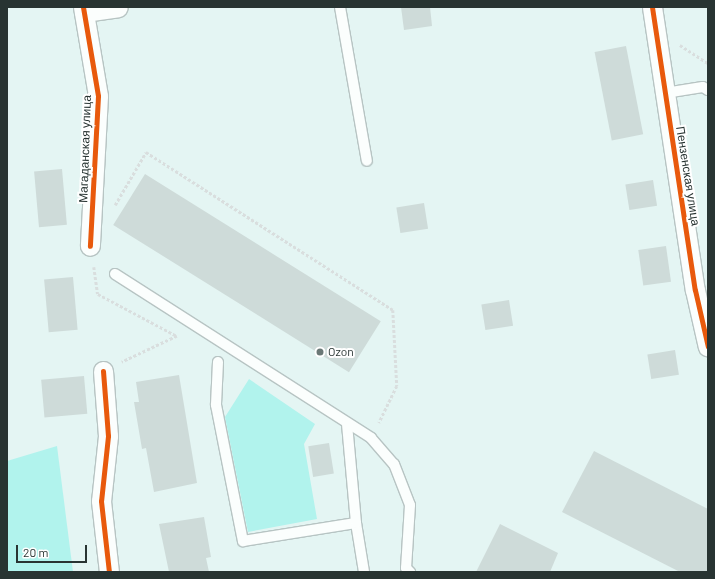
<!DOCTYPE html>
<html>
<head>
<meta charset="utf-8">
<style>
	body { margin:0 }
	#map { position:relative; width:715px; height:579px; overflow:hidden; background:#e4f5f3; font-family:Barlow,sans-serif }
	div>[style] { position:absolute }
	.green>* { inset:0; background:#b1f3ed }
	.building>* { inset:0; background:#cedbd9; transform-origin:0 0 }
	.path>* { height:2.5px; margin-top:-1.25px; transform-origin:0; background:repeating-linear-gradient(90deg,#d9dede 0 3px,transparent 0 5px) }
	.roads { filter:drop-shadow(1px 0 #b7c4c3) drop-shadow(-1px 0 #b7c4c3) drop-shadow(0 1px #b7c4c3) drop-shadow(0 -1px #b7c4c3) }
	.service>* { height:10px; margin:-5px; padding:0 5px; transform-origin:5px; border-radius:5px; background:#fbfefd }
	.minor>* { height:19px; margin:-9.5px; padding:0 9.5px; transform-origin:9.5px; border-radius:9.5px; background:#fbfefd }
	.cycleway>* { height:5px; margin:-2.5px; padding:0 2.5px; transform-origin:2.5px; border-radius:2.5px; background:#e8590c }
	.dots>* { width:11px; height:11px; translate:-50% -50%; box-sizing:border-box; border:2px solid #fff; border-radius:50% }
	span { translate:-50% -50%; white-space:nowrap; text-align:center; line-height:1.15; -webkit-text-stroke:4px #fff; paint-order:stroke }
	.street-label { font-size:12px; color:#283432 }
	.poi-label { font-size:12px; color:#283432 }
	.left { translate:0 -50%; text-align:left }
	.frame { position:absolute; inset:0; border:8px solid #283432; pointer-events:none }
	.scale { position:absolute; left:16px; top:545px; width:71px; height:18px; box-sizing:border-box; border:2px solid #283432; border-top:0; padding-left:5px; font-size:12px; line-height:14px; white-space:nowrap; color:#283432; -webkit-text-stroke:3px #fff; paint-order:stroke }
</style>
</head>
<body>
<div id="map">
	<div class="green">
		<div style="clip-path:polygon(249px 379px,315px 424px,304px 444px,317px 519px,248px 532px,225px 417px)"></div>
		<div style="clip-path:polygon(57px 446px,73px 572px,7px 572px,7px 461px)"></div>
	</div>
	<div class="building">
		<div style="clip-path:polygon(401px 7px,430px 7px,432px 26px,404px 30px)"></div>
		<div style="left:626px;top:46px;width:90px;height:32px;rotate:79deg"></div>
		<div style="left:62px;top:169px;width:56px;height:28px;rotate:85deg"></div>
		<div style="left:145px;top:174px;width:278px;height:60px;rotate:32deg"></div>
		<div style="left:653px;top:180px;width:26px;height:28px;rotate:81deg"></div>
		<div style="left:424px;top:203px;width:26px;height:28px;rotate:81deg"></div>
		<div style="left:666px;top:246px;width:36px;height:28px;rotate:82deg"></div>
		<div style="left:73px;top:277px;width:53px;height:29px;rotate:85deg"></div>
		<div style="left:509px;top:300px;width:26px;height:28px;rotate:81deg"></div>
		<div style="left:675px;top:350px;width:25px;height:28px;rotate:81deg"></div>
		<div style="clip-path:polygon(179px 375px,197px 483px,154px 492px,146px 448px,142px 449px,134px 402px,139px 402px,136px 382px)"></div>
		<div style="left:84px;top:376px;width:38px;height:43px;rotate:85deg"></div>
		<div style="left:329px;top:443px;width:31px;height:21px;rotate:81deg"></div>
		<div style="clip-path:polygon(594px 451px,708px 509px,708px 572px,680px 572px,562px 512px)"></div>
		<div style="clip-path:polygon(204px 517px,211px 557px,206px 558px,209px 572px,169px 572px,159px 524px)"></div>
		<div style="clip-path:polygon(500px 524px,558px 553px,550px 572px,476px 572px)"></div>
	</div>
	<div class="path">
		<div style="left:680px;top:45px;width:33px;rotate:33deg"></div>
		<div style="left:115px;top:205px;width:61px;rotate:-59.7deg"></div>
		<div style="left:146px;top:152px;width:293px;rotate:32.6deg"></div>
		<div style="left:393px;top:310px;width:76px;rotate:87deg"></div>
		<div style="left:397px;top:386px;width:41px;rotate:115.9deg"></div>
		<div style="left:94px;top:267px;width:27px;rotate:82deg"></div>
		<div style="left:98px;top:294px;width:89px;rotate:28deg"></div>
		<div style="left:177px;top:336px;width:61px;rotate:154.7deg"></div>
	</div>
	<div class="roads">
		<div class="service">
			<div style="left:340px;top:7px;width:156px;rotate:80.1deg"></div>
			<div style="left:665px;top:93px;width:38px;rotate:-9deg"></div>
			<div style="left:703px;top:87px;width:6px;rotate:31deg"></div>
			<div style="left:115px;top:274px;width:304px;rotate:32.6deg"></div>
			<div style="left:371px;top:438px;width:35px;rotate:49deg"></div>
			<div style="left:394px;top:464px;width:44px;rotate:68.7deg"></div>
			<div style="left:410px;top:505px;width:63px;rotate:93.6deg"></div>
			<div style="left:406px;top:568px;width:6px;rotate:45deg"></div>
			<div style="left:218px;top:362px;width:43px;rotate:92.7deg"></div>
			<div style="left:216px;top:405px;width:139px;rotate:78.8deg"></div>
			<div style="left:243px;top:541px;width:114px;rotate:-9.1deg"></div>
			<div style="left:356px;top:523px;width:50px;rotate:80.7deg"></div>
			<div style="left:347px;top:424px;width:99px;rotate:84.8deg"></div>
		</div>
		<div class="minor">
			<div style="left:83px;top:7px;width:90px;rotate:80.4deg"></div>
			<div style="left:98px;top:96px;width:150px;rotate:93.1deg"></div>
			<div style="left:652px;top:7px;width:286px;rotate:81.4deg"></div>
			<div style="left:695px;top:290px;width:58px;rotate:77.2deg"></div>
			<div style="left:84px;top:12px;width:34px;rotate:-8deg"></div>
			<div style="left:103px;top:371px;width:65px;rotate:85.6deg"></div>
			<div style="left:108px;top:436px;width:65px;rotate:96.1deg"></div>
			<div style="left:101px;top:501px;width:71px;rotate:83.6deg"></div>
		</div>
	</div>
	<div class="cycleway">
		<div style="left:83px;top:7px;width:90px;rotate:80.4deg"></div>
		<div style="left:98px;top:96px;width:150px;rotate:93.1deg"></div>
		<div style="left:652px;top:7px;width:286px;rotate:81.4deg"></div>
		<div style="left:695px;top:290px;width:58px;rotate:77.2deg"></div>
		<div style="left:103px;top:371px;width:65px;rotate:85.6deg"></div>
		<div style="left:108px;top:436px;width:65px;rotate:96.1deg"></div>
		<div style="left:101px;top:501px;width:71px;rotate:83.6deg"></div>
	</div>
	<div class="dots">
		<div style="left:320px;top:352px;background:#6a7876"></div>
	</div>
	<div class="street-label">
		<span style="left:85px;top:149px;rotate:-88deg">Магаданская улица</span>
		<span style="left:688px;top:176px;rotate:81deg">Пензенская улица</span>
	</div>
	<div class="poi-label">
		<span class="left" style="left:328px;top:352px">Ozon</span>
	</div>
	<div class="frame"></div>
	<div class="scale">20 m</div>
</div>
</body>
</html>
